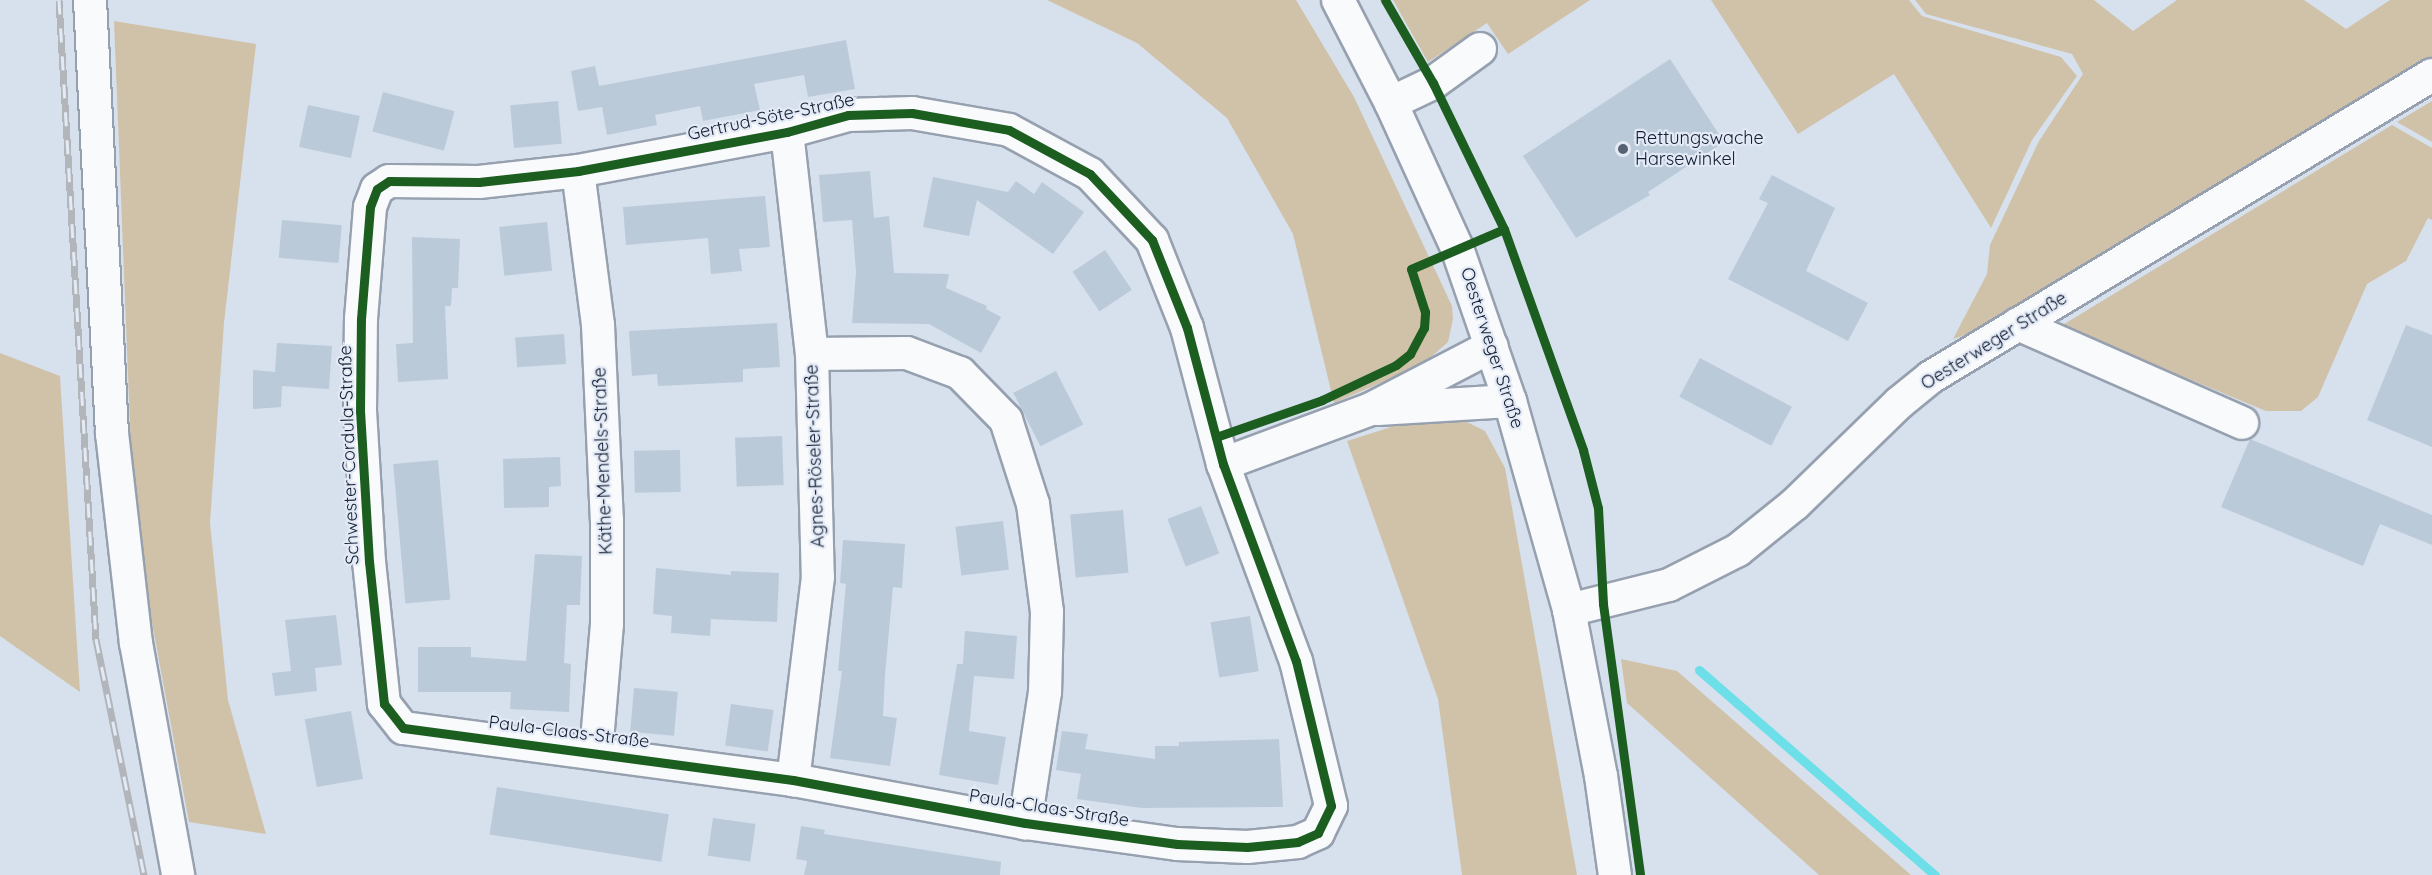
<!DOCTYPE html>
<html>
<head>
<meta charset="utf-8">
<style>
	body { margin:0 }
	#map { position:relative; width:2432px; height:875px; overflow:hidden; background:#d7e0ed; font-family:Quicksand,sans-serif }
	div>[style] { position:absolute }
	.green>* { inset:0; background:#d0c2a9 }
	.stream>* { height:9px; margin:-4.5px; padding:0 4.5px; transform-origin:4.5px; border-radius:4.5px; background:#6cdfe8 }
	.building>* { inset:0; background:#bbcad9; transform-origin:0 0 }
	.roads { filter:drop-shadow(2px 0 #96a0af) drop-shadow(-2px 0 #96a0af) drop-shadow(0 2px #96a0af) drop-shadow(0 -2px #96a0af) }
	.minor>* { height:32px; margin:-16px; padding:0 16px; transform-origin:16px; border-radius:16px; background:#f9fafc }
	.rail>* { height:7px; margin-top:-3.5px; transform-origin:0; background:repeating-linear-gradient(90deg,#e3eaf6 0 14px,#b2b6ba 0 28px); box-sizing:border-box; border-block:2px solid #b2b6ba }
	.cycleway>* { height:9px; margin:-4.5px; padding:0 4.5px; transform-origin:4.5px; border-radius:4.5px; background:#1b5e20 }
	.dots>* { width:16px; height:16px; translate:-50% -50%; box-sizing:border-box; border:3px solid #e3eaf6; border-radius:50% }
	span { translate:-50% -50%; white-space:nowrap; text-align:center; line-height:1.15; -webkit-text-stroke:4.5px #e3eaf6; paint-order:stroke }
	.street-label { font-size:18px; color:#111d32 }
	.poi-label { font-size:18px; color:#111d32 }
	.left { translate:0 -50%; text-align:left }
</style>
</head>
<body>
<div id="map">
	<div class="green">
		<div style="clip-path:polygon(1047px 0,1296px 0,1354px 97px,1452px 306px,1453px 319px,1448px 342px,1422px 365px,1334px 403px,1293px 234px,1227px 118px,1137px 43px)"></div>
		<div style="clip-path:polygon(1393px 0,1590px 0,1508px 54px,1487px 23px,1428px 62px)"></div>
		<div style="clip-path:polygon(1711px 0,1909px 0,1922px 16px,2061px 57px,2077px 76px,2032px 140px,1991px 228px,1894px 74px,1798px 134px)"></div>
		<div style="clip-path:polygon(1915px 0,2094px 0,2133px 31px,2177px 0,2304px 0,2346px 29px,2390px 0,2432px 0,2432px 59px,1991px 327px,1953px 339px,1987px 274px,1990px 245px,2039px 141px,2083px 74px,2072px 54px,1926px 14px)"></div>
		<div style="clip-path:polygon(114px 21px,256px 44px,224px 323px,210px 523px,228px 700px,266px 834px,189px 822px,134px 526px)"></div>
		<div style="clip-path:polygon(2432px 101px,2432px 142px,2397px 122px)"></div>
		<div style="clip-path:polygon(2392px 125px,2432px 148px,2432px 220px,2428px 218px,2406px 261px,2367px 284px,2318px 397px,2301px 411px,2266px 411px,2061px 326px)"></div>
		<div style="clip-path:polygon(0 353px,60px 376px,80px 692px,0 636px)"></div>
		<div style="clip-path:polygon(1461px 419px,1485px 431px,1505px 468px,1577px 875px,1462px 875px,1438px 699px,1347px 441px,1407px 422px)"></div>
		<div style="clip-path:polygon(1621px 659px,1677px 671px,1911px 875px,1819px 875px,1627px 703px)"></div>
	</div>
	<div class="stream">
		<div style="left:1699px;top:670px;width:313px;rotate:41deg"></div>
	</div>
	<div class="building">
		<div style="clip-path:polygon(846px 40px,855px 89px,808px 97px,804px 75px,754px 84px,760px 110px,703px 121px,700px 106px,655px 115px,657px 125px,607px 135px,602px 107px,578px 111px,571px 71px,595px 66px,599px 86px)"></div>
		<div style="clip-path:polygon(1670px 59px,1724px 142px,1648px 192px,1650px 195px,1576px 238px,1523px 156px)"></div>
		<div style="left:383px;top:92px;width:74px;height:41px;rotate:15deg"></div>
		<div style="left:558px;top:101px;width:43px;height:48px;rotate:85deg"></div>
		<div style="left:308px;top:105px;width:53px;height:43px;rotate:12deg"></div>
		<div style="clip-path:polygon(870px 171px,874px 218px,889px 216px,894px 273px,949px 274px,946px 288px,987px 306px,986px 309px,1001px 317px,981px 353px,929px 324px,852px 323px,856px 272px,852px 220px,823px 222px,819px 175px)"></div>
		<div style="clip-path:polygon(1772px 175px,1835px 208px,1806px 271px,1868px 303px,1848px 341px,1728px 279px,1768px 203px,1759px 199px)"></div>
		<div style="clip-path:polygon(933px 177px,1008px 192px,1016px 181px,1034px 194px,1042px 182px,1084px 212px,1053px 254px,977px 200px,969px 236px,923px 227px)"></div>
		<div style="clip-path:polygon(765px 196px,770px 247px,739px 249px,742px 271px,711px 274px,708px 238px,626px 245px,623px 207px)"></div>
		<div style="left:282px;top:220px;width:60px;height:38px;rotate:5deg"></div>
		<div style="left:547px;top:222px;width:49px;height:48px;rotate:84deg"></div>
		<div style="clip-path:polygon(412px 237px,460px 239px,458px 288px,452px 288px,451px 306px,445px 306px,448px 379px,398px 382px,396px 344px,413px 343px)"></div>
		<div style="left:1105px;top:250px;width:48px;height:39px;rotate:56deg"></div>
		<div style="clip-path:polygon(777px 323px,780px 367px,743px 369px,743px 382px,658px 386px,657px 374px,632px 376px,629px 331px)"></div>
		<div style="clip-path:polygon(2406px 325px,2432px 335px,2432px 447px,2367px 420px)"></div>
		<div style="left:564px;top:334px;width:30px;height:49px;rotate:86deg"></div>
		<div style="clip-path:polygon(277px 343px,332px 346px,329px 389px,282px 386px,281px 407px,253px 409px,253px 370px,275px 372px)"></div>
		<div style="left:1700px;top:358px;width:104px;height:44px;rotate:28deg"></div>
		<div style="left:1056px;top:371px;width:60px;height:48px;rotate:63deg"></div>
		<div style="left:782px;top:436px;width:49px;height:47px;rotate:88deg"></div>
		<div style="clip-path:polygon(2250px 439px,2432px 515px,2432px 545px,2380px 524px,2363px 566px,2221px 507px)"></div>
		<div style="left:680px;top:450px;width:42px;height:46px;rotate:89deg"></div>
		<div style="clip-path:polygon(560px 457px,561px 486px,549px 487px,549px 507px,504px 508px,503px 459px)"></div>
		<div style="left:438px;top:460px;width:140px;height:45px;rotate:85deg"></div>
		<div style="left:1201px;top:506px;width:51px;height:36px;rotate:69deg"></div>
		<div style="left:1123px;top:510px;width:63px;height:53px;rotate:85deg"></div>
		<div style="left:1003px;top:521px;width:49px;height:48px;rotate:83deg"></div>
		<div style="clip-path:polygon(843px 540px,905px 544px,902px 588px,893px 587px,885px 675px,883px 716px,897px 718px,890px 766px,830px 758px,842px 671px,838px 671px,846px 584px,840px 583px)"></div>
		<div style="clip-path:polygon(535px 554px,582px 556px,580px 605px,567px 605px,564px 663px,571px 664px,569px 712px,510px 709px,511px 692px,418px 692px,418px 647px,471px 647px,471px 657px,526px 661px)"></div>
		<div style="clip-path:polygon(656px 568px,731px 575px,731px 571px,779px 573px,777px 622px,711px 619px,710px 636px,671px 633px,672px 616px,653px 614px)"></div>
		<div style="clip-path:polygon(336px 615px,342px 665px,315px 668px,317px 691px,275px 696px,272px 673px,291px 671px,285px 620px)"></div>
		<div style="left:1250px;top:616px;width:56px;height:40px;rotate:81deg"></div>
		<div style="clip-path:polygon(965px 631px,1017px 636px,1014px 679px,974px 676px,969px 731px,1006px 737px,998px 785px,939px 775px,957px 664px,963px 664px)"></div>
		<div style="left:634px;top:688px;width:44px;height:44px;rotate:5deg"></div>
		<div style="left:731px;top:704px;width:43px;height:42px;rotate:8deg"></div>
		<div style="left:351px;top:711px;width:69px;height:47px;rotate:80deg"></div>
		<div style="clip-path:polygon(1062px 731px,1088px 734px,1085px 749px,1155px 759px,1155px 746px,1179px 746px,1179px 742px,1279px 739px,1283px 807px,1142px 808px,1077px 799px,1081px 774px,1056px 770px)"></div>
		<div style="left:497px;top:787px;width:174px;height:48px;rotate:9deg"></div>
		<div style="left:713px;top:818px;width:43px;height:38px;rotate:8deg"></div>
		<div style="clip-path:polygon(801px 826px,825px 830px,824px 834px,1001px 862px,1000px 875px,804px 875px,807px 861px,796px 859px)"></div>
	</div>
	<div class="roads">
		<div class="minor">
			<div style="left:90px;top:0;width:434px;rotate:87.1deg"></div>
			<div style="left:112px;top:433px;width:211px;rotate:83.5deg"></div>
			<div style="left:136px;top:643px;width:236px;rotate:79.7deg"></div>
			<div style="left:1338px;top:0;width:116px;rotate:62.8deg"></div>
			<div style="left:1391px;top:103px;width:159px;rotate:65.5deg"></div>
			<div style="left:1457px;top:248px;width:162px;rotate:70.9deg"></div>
			<div style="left:1510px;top:401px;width:217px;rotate:74.2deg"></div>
			<div style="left:1569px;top:610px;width:169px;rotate:79.1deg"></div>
			<div style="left:1601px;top:776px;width:100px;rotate:82deg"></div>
			<div style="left:1391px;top:103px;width:47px;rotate:-25.5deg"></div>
			<div style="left:1433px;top:83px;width:58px;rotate:-35.9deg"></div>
			<div style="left:912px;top:113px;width:98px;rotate:9.9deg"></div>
			<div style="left:1009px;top:130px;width:92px;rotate:28.5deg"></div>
			<div style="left:1090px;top:174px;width:91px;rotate:46.8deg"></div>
			<div style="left:1152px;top:240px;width:95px;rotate:68.3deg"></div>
			<div style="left:1187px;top:328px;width:141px;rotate:75.2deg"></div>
			<div style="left:1223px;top:464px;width:210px;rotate:69.7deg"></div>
			<div style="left:1296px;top:661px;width:149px;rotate:76.4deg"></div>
			<div style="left:1331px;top:806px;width:30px;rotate:116deg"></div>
			<div style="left:1318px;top:833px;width:22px;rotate:156deg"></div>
			<div style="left:1298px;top:842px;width:51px;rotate:174.4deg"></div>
			<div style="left:1247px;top:847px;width:70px;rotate:-177.5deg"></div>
			<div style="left:1177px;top:844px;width:153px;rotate:-172.1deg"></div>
			<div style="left:1025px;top:823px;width:236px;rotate:-169.5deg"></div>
			<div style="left:793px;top:780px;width:393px;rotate:-172.4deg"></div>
			<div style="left:403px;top:728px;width:31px;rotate:-128deg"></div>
			<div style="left:384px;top:704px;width:143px;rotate:-96deg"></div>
			<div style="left:369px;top:562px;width:151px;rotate:-93.4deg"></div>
			<div style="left:360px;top:411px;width:92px;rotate:-89.4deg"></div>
			<div style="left:361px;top:319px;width:112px;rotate:-85.4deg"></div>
			<div style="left:370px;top:207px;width:19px;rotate:-69deg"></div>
			<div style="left:377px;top:189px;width:14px;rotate:-34deg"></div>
			<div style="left:389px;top:181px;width:90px;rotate:0.6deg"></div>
			<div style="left:479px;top:182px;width:100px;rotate:-6.3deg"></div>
			<div style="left:578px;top:171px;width:213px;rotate:-10.6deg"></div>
			<div style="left:787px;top:132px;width:63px;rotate:-15.6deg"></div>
			<div style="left:848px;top:115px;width:64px;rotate:-1.8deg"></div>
			<div style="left:787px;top:132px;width:223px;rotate:83.6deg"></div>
			<div style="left:812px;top:354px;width:223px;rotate:88.5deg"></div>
			<div style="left:818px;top:577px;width:205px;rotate:97deg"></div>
			<div style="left:578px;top:171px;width:155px;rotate:82.6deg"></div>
			<div style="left:598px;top:325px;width:195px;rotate:87.4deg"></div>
			<div style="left:607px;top:520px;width:104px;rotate:90deg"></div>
			<div style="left:607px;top:624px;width:128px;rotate:94.9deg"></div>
			<div style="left:2018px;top:324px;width:245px;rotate:23.8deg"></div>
			<div style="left:812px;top:354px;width:95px;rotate:-0.6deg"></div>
			<div style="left:907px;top:353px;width:57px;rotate:20.7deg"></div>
			<div style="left:960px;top:373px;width:66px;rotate:45.6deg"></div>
			<div style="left:1006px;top:420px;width:88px;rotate:72.2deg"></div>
			<div style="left:1033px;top:504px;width:109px;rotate:82.6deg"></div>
			<div style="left:1047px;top:612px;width:80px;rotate:91.4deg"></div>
			<div style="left:1045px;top:692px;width:133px;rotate:98.7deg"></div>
			<div style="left:1378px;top:409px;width:132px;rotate:-3.5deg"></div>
			<div style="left:1223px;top:464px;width:158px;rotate:-20.4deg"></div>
			<div style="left:1371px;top:409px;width:136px;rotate:-27.5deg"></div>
			<div style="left:1569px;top:610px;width:103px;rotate:-14deg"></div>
			<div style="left:1669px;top:585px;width:77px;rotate:-26.9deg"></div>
			<div style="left:1738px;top:550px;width:73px;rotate:-38.9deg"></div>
			<div style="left:1795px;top:504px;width:145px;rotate:-44.2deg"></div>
			<div style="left:1899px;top:403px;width:41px;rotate:-39.1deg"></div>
			<div style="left:1931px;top:377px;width:585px;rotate:-31.08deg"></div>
		</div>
	</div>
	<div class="rail">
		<div style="left:59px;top:0;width:640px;rotate:86.69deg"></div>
		<div style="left:96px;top:639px;width:241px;rotate:78.5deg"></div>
	</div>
	<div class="cycleway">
		<div style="left:1385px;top:0;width:96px;rotate:60deg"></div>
		<div style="left:1433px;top:83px;width:162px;rotate:64.1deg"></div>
		<div style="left:1504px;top:229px;width:235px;rotate:70.3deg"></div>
		<div style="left:1583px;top:450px;width:60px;rotate:75.5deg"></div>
		<div style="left:1598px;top:508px;width:96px;rotate:87deg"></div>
		<div style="left:1603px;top:604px;width:274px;rotate:82.2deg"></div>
		<div style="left:912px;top:113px;width:98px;rotate:9.9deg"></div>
		<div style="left:1009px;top:130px;width:92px;rotate:28.5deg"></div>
		<div style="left:1090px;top:174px;width:91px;rotate:46.8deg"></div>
		<div style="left:1152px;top:240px;width:95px;rotate:68.3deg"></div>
		<div style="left:1187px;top:328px;width:141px;rotate:75.2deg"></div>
		<div style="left:1223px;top:464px;width:210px;rotate:69.7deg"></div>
		<div style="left:1296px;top:661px;width:149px;rotate:76.4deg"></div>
		<div style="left:1331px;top:806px;width:30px;rotate:116deg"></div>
		<div style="left:1318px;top:833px;width:22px;rotate:156deg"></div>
		<div style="left:1298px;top:842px;width:51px;rotate:174.4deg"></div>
		<div style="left:1247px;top:847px;width:70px;rotate:-177.5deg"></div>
		<div style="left:1177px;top:844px;width:153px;rotate:-172.1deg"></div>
		<div style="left:1025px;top:823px;width:236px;rotate:-169.5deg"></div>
		<div style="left:793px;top:780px;width:393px;rotate:-172.4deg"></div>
		<div style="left:403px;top:728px;width:31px;rotate:-128deg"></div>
		<div style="left:384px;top:704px;width:143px;rotate:-96deg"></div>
		<div style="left:369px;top:562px;width:151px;rotate:-93.4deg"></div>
		<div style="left:360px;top:411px;width:92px;rotate:-89.4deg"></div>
		<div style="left:361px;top:319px;width:112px;rotate:-85.4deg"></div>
		<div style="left:370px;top:207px;width:19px;rotate:-69deg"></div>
		<div style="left:377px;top:189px;width:14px;rotate:-34deg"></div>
		<div style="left:389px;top:181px;width:90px;rotate:0.6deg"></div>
		<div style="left:479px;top:182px;width:100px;rotate:-6.3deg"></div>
		<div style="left:578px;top:171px;width:213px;rotate:-10.6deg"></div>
		<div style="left:787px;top:132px;width:63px;rotate:-15.6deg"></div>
		<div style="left:848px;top:115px;width:64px;rotate:-1.8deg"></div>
		<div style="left:1216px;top:437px;width:112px;rotate:-19.2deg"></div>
		<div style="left:1322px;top:400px;width:82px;rotate:-25.3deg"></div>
		<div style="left:1396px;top:365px;width:18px;rotate:-38deg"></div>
		<div style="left:1410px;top:354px;width:30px;rotate:-62deg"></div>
		<div style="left:1424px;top:328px;width:16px;rotate:-86deg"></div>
		<div style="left:1425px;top:312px;width:45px;rotate:-108deg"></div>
		<div style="left:1411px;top:269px;width:101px;rotate:-23.3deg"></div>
	</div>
	<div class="dots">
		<div style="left:1623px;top:149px;background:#566173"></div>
	</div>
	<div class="street-label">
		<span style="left:771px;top:117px;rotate:-12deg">Gertrud-Söte-Straße</span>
		<span style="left:1994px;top:341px;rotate:-32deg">Oesterweger Straße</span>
		<span style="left:1492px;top:348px;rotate:72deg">Oesterweger Straße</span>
		<span style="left:349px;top:455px;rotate:-92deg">Schwester-Cordula-Straße</span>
		<span style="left:815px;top:456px;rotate:-92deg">Agnes-Röseler-Straße</span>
		<span style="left:603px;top:461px;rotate:-92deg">Käthe-Mendels-Straße</span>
		<span style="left:569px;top:732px;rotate:7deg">Paula-Claas-Straße</span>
		<span style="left:1049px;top:808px;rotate:9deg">Paula-Claas-Straße</span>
	</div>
	<div class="poi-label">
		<span class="left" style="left:1635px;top:149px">Rettungswache<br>Harsewinkel</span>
	</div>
</div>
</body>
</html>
